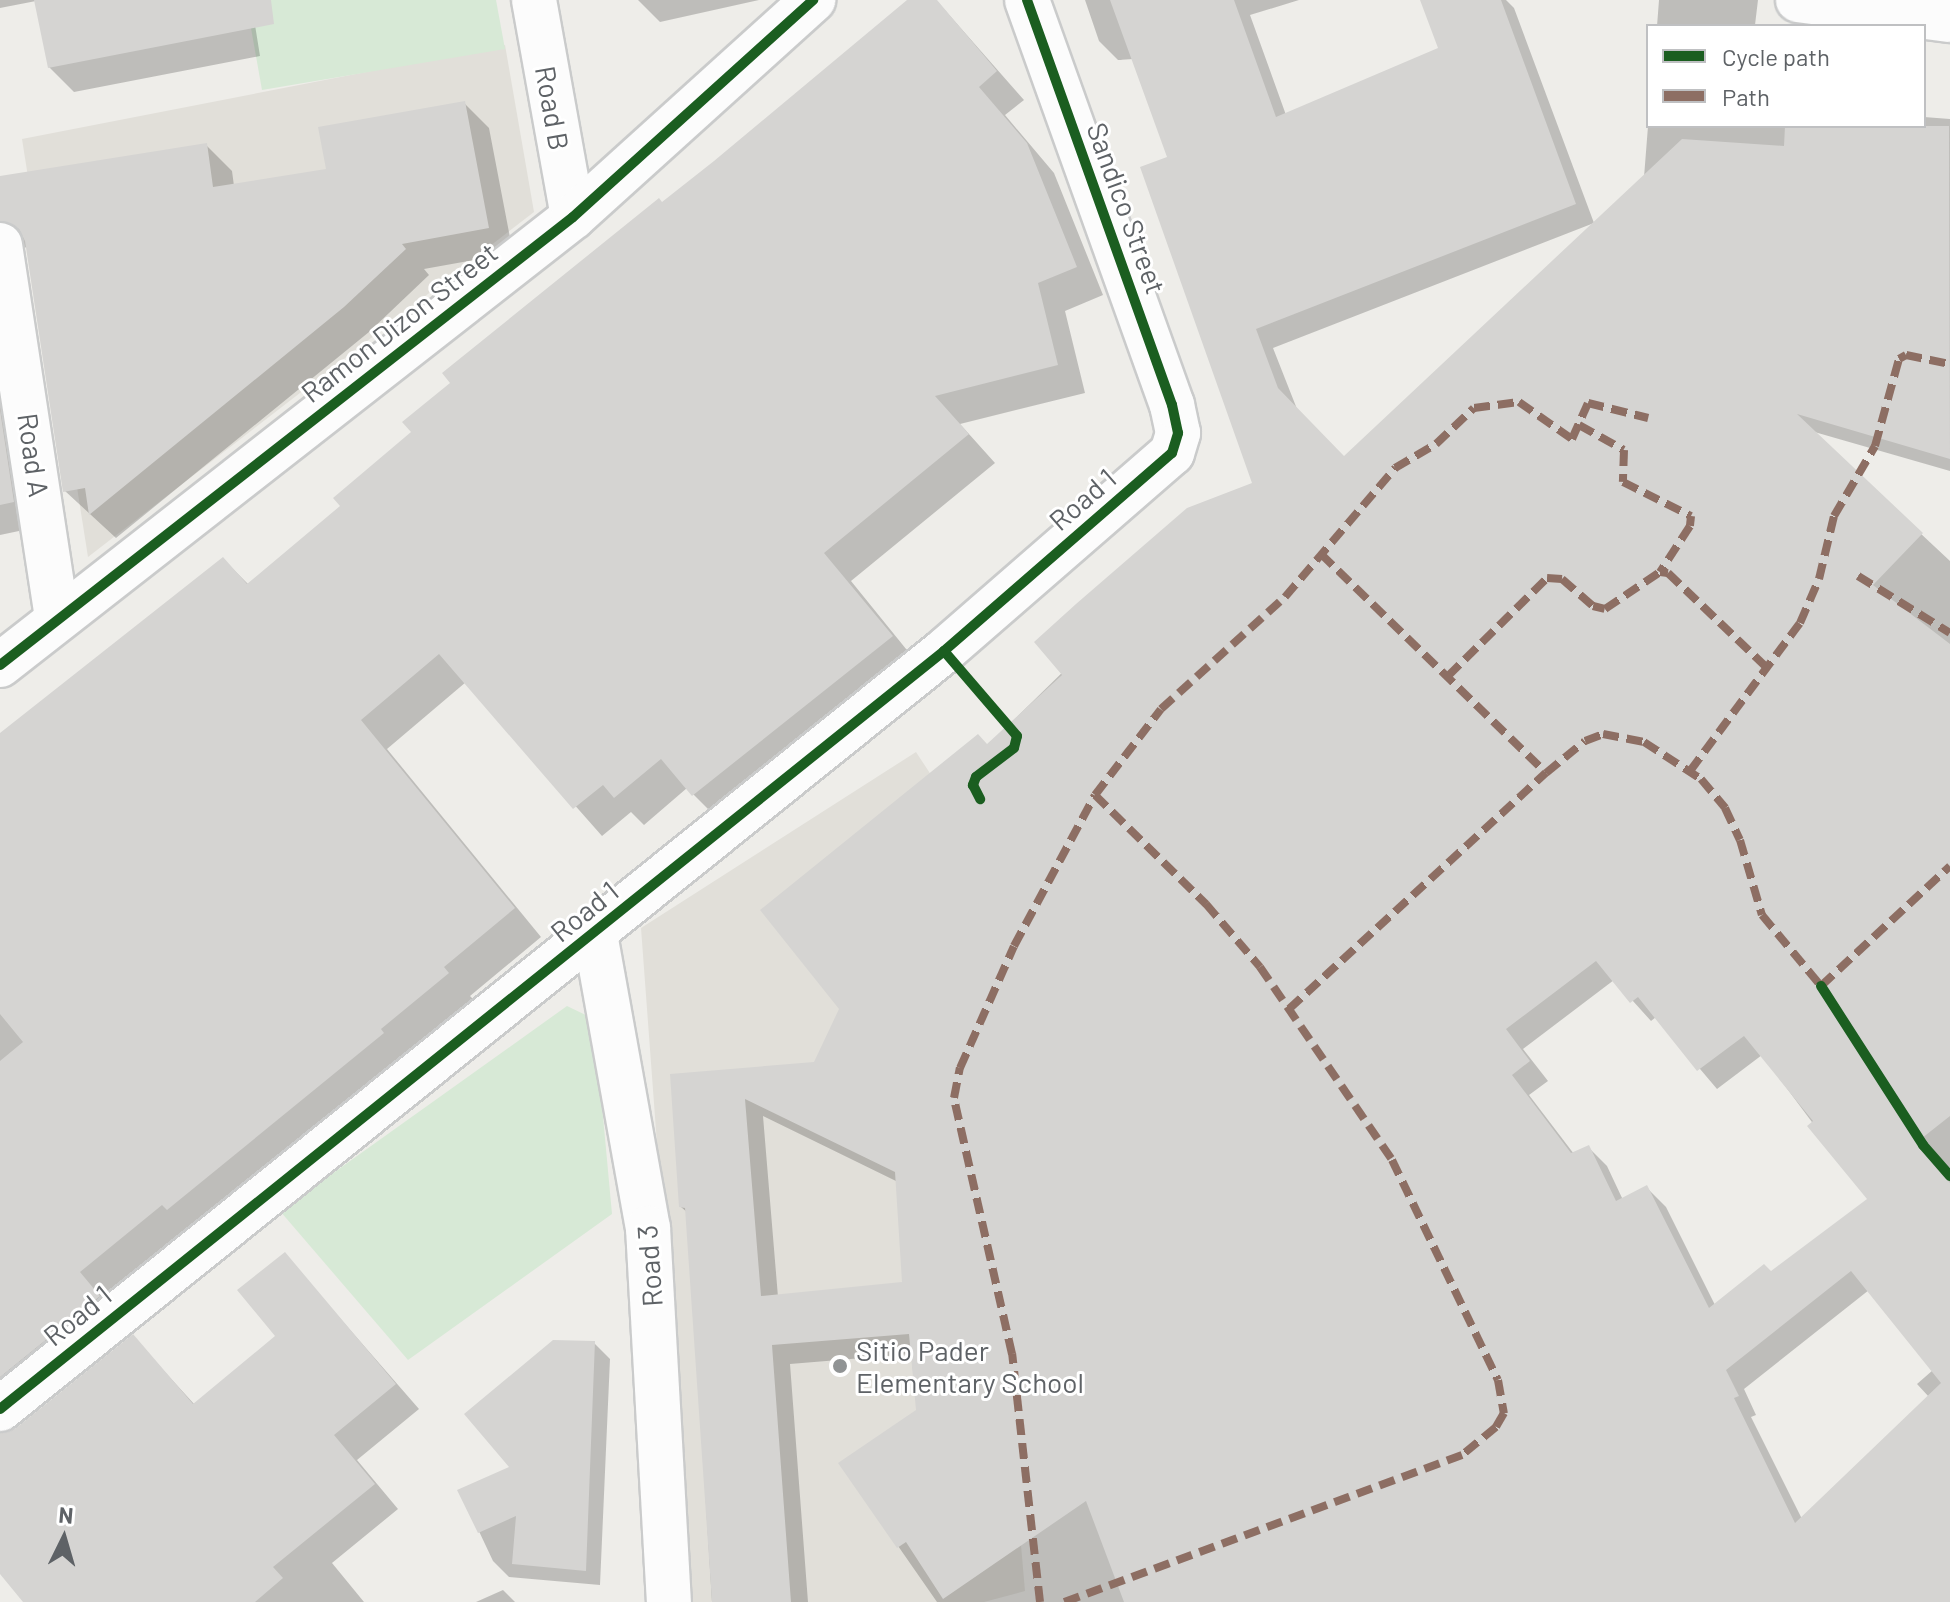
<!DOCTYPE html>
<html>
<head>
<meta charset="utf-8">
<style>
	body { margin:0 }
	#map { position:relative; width:1950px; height:1602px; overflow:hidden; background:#eeede9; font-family:Barlow,sans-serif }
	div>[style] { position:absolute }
	.education>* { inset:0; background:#e1dfd9 }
	.green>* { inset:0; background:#d7e9d6 }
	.shadow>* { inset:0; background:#0003 }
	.building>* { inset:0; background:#d5d4d2 }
	.roads { filter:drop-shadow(2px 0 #cacbcb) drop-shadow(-2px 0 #cacbcb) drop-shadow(0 2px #cacbcb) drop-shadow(0 -2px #cacbcb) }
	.street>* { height:44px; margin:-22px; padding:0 22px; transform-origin:22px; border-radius:22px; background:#fcfcfc }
	.quiet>* { height:8px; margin-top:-4px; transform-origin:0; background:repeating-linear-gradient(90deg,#8d6e63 0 16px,transparent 0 24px) }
	.cycleway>* { height:10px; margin:-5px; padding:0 5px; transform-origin:5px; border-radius:5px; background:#1b5e20 }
	.dots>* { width:22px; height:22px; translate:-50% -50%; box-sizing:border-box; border:4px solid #fff; border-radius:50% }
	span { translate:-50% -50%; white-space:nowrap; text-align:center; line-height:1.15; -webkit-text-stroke:6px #fff; paint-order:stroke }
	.street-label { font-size:28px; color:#5e6266 }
	.poi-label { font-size:28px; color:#5e6266 }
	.left { translate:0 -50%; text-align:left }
	.legend { position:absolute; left:1646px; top:24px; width:280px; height:104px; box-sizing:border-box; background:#fff; border:2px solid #bfc0c2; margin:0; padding:10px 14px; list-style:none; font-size:24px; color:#5e6266 }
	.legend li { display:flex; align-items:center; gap:16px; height:40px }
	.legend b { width:40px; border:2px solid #bfc0c2 }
	.north { position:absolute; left:24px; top:1498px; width:80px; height:80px; -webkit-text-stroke:6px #fff; paint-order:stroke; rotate:5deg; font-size:22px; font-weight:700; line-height:32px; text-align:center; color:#5e6266 }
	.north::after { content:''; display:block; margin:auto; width:28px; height:36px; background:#5e6266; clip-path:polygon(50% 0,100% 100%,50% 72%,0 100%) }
</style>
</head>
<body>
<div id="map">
	<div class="education">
		<div style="clip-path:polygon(505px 45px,534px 212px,88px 557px,22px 139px)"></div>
		<div style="clip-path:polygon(916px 752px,1004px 886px,986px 1141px,1025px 1591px,984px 1602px,691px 1602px,641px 928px)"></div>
	</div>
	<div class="green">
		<div style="clip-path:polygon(246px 0,496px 0,505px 49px,262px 90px)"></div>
		<div style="clip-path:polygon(567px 1006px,594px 1019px,612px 1214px,408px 1360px,280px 1211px)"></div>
	</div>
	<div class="shadow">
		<div style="clip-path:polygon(0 0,251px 0,260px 56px,74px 92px,49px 67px,36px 1px,0 8px)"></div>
		<div style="clip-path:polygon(638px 0,759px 0,660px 22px)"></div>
		<div style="clip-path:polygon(910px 0,936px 0,1024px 100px,1005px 115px,1054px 173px,1103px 295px,1065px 311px,1085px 393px,960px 424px,995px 463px,851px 581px,919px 665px,721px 822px,687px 788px,644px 825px,631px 812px,602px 836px,466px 682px,387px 749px,541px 937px,470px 996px,475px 1001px,0 1395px,0 737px,223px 559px,249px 585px,343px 506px,414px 432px,662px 205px)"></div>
		<div style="clip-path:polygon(evenodd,1085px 0,1299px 0,1250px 15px,1286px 115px,1441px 49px,1422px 0,1506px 0,1514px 8px,1594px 223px,1273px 348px,1297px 409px,1344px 458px,1644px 177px,1648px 126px,1924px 126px,1924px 117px,1950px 119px,1950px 471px,1811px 431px,1950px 561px,1950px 1602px,937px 1602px,841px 1464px,918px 1411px,911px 1354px,790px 1364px,808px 1602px,712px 1602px,688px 1213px,681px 1207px,673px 1076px,815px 1063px,987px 746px,1254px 485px,1170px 158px,1133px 59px,1118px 60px,1099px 41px,1085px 0,1614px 980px,1651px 1021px,1656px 1017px,1717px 1089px,1762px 1055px,1870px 1200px,1771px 1273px,1715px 1305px,1666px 1207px,1647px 1188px,1623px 1200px,1607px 1166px,1588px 1147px,1574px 1154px,1529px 1095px,1548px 1081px,1523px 1049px,1614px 980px,1085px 0,763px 1116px,898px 1182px,904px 1284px,778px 1297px,763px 1116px,1085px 0,1869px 1290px,1933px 1370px,1917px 1384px,1929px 1397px,1802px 1519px,1751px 1417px,1756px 1415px,1744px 1389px,1869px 1290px)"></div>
		<div style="clip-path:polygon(1659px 0,1758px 0,1755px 25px,1768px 26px,1657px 26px)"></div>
		<div style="clip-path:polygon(464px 103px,489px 128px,513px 253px,424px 269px,429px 275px,369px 332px,116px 538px,65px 491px,28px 247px,10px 250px,0 274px,0 179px,206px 145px,232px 171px,234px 186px,328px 171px)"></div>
		<div style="clip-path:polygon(0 278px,38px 527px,0 535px)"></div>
		<div style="clip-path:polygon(284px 1254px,419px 1409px,357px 1460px,398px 1509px,332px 1563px,364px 1602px,26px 1602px,0 1571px,0 1452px,17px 1430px,133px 1337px,195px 1405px,278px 1336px)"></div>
		<div style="clip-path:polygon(594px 1343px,610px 1359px,600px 1585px,509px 1577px,493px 1561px,460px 1491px,512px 1468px)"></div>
		<div style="clip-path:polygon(503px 1590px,515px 1602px,476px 1602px)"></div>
	</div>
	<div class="building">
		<div style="clip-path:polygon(34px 0,271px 0,274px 24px,48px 68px)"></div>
		<div style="clip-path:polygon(907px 0,937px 0,997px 71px,979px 87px,1027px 143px,1077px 267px,1038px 283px,1058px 365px,935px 396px,969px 434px,824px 553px,893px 636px,692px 796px,661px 759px,614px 798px,603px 785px,573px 809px,439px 654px,361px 720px,515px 908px,444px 967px,449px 973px,381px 1029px,384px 1033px,167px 1210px,162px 1205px,80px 1272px,100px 1296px,0 1377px,0 1061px,23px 1042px,0 1014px,0 733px,223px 557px,247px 584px,340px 506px,333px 498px,411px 432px,402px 422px,450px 383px,442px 373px,659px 198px,662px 202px,714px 161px)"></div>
		<div style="clip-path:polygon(evenodd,1110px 0,1234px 0,1276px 117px,1438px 48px,1420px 0,1501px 0,1576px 204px,1256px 329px,1278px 388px,1344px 456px,1682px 139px,1784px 146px,1785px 126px,1949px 126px,1950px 459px,1797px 414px,1923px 533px,1873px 585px,1950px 644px,1950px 1116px,1917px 1142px,1950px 1183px,1950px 1602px,1124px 1602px,1086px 1501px,943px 1599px,906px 1542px,897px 1548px,838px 1463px,916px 1410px,909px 1334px,772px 1345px,791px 1602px,712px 1602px,685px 1208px,679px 1207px,670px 1074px,814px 1062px,839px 1009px,760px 910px,978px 734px,987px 744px,1062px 675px,1034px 642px,1076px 604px,1187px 508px,1252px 483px,1140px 167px,1167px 157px,1110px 0,1596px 961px,1630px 1003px,1638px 997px,1697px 1071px,1744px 1036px,1813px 1121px,1807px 1126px,1867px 1199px,1771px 1271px,1764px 1264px,1709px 1308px,1647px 1185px,1616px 1201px,1589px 1145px,1571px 1153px,1512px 1075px,1530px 1061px,1506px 1029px,1596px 961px,1110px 0,745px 1099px,895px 1172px,902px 1282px,761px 1296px,745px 1099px,1110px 0,1851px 1271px,1941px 1383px,1795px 1523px,1734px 1398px,1739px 1396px,1726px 1370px,1851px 1271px)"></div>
		<div style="clip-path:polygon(465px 101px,489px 228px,402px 244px,406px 249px,344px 307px,89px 515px,85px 488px,63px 492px,25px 241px,19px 229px,0 221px,0 176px,207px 143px,213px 187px,326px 169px,318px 127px)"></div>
		<div style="clip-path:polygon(0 410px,14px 502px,0 505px)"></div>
		<div style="clip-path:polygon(285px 1252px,396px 1384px,334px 1435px,375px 1484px,273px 1567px,283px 1578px,255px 1602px,23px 1602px,0 1574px,0 1433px,16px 1428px,133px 1334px,193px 1404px,275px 1336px,237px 1290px)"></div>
		<div style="clip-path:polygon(553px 1340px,595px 1341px,586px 1571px,512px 1564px,516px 1516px,478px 1533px,457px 1490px,509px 1467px,464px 1414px)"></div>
	</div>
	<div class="roads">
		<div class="street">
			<div style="left:534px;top:0;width:220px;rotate:79.8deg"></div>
			<div style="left:1798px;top:0;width:153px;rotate:7.5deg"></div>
			<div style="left:0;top:245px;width:377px;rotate:81.3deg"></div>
			<div style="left:0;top:665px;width:727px;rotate:-38.02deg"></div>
			<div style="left:573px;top:217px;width:324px;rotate:-42.1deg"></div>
			<div style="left:595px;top:934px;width:299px;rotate:79.8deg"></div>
			<div style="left:648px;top:1228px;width:375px;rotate:86.8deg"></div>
			<div style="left:0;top:1409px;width:1211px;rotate:-38.76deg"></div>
			<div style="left:944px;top:651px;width:302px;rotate:-41deg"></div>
			<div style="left:1172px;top:453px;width:21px;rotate:-73deg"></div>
			<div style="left:1178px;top:433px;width:29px;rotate:-102deg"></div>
			<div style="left:1172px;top:405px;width:430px;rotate:-109.7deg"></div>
		</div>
	</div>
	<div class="quiet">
		<div style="left:1579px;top:425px;width:51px;rotate:29.1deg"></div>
		<div style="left:1624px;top:450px;width:32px;rotate:92deg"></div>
		<div style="left:1623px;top:482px;width:76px;rotate:26.6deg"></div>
		<div style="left:1691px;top:516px;width:10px;rotate:96deg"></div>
		<div style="left:1690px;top:526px;width:55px;rotate:123.1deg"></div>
		<div style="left:1321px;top:554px;width:314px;rotate:44.2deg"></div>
		<div style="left:1858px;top:576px;width:108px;rotate:31.8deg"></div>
		<div style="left:1448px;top:676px;width:139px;rotate:-44.7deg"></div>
		<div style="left:1547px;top:578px;width:15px;rotate:4deg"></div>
		<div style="left:1562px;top:579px;width:41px;rotate:41.1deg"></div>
		<div style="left:1593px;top:606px;width:12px;rotate:14deg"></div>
		<div style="left:1605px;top:609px;width:66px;rotate:-33.9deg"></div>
		<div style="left:1660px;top:572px;width:8px;rotate:7deg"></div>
		<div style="left:1668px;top:573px;width:139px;rotate:43.8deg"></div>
		<div style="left:1690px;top:771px;width:184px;rotate:-53.4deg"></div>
		<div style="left:1800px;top:623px;width:48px;rotate:-66.6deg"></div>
		<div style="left:1819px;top:579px;width:65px;rotate:-76.6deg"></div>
		<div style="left:1834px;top:516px;width:81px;rotate:-59.6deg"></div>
		<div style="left:1875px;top:446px;width:90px;rotate:-74.6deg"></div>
		<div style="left:1899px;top:359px;width:8px;rotate:-30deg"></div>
		<div style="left:1906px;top:355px;width:45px;rotate:11.6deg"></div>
		<div style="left:1095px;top:795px;width:108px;rotate:-52.5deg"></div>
		<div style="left:1161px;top:709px;width:167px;rotate:-42.1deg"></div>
		<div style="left:1285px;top:597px;width:170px;rotate:-49.5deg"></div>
		<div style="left:1395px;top:468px;width:48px;rotate:-30.3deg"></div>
		<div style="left:1436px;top:444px;width:52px;rotate:-43.5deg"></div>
		<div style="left:1474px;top:408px;width:45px;rotate:-7.6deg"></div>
		<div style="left:1519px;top:402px;width:65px;rotate:34.9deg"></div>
		<div style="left:1572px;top:439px;width:39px;rotate:-66deg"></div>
		<div style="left:1588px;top:403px;width:62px;rotate:14deg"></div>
		<div style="left:1289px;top:1009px;width:349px;rotate:-42.6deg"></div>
		<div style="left:1546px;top:773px;width:50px;rotate:-39.4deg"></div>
		<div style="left:1585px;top:741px;width:19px;rotate:-21deg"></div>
		<div style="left:1603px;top:734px;width:42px;rotate:11deg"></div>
		<div style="left:1644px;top:742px;width:68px;rotate:33deg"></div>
		<div style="left:1701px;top:779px;width:38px;rotate:50deg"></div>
		<div style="left:1725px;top:808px;width:35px;rotate:65deg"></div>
		<div style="left:1740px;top:840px;width:78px;rotate:73.7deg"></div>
		<div style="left:1762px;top:915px;width:92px;rotate:50.3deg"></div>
		<div style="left:1821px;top:986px;width:176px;rotate:-42.9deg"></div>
		<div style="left:1040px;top:1602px;width:250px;rotate:-96.4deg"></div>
		<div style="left:1012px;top:1354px;width:262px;rotate:-102.8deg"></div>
		<div style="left:954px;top:1098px;width:31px;rotate:-79deg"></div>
		<div style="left:960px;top:1068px;width:133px;rotate:-66.1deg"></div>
		<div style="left:1014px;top:946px;width:171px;rotate:-61.8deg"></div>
		<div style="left:1095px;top:795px;width:156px;rotate:44.5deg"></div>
		<div style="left:1206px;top:904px;width:83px;rotate:49.4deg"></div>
		<div style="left:1260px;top:967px;width:234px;rotate:55.6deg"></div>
		<div style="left:1392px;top:1160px;width:244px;rotate:64.3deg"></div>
		<div style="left:1498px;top:1380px;width:34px;rotate:80deg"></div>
		<div style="left:1504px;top:1413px;width:16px;rotate:120deg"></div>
		<div style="left:1496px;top:1427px;width:44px;rotate:140.5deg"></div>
		<div style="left:1462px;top:1455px;width:424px;rotate:159.7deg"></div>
	</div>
	<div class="cycleway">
		<div style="left:944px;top:651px;width:112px;rotate:49.3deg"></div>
		<div style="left:1017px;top:736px;width:12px;rotate:104deg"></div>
		<div style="left:1014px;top:748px;width:48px;rotate:142.7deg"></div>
		<div style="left:976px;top:777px;width:9px;rotate:111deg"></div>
		<div style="left:973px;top:785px;width:16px;rotate:63deg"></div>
		<div style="left:0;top:665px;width:727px;rotate:-38.02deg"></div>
		<div style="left:573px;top:217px;width:324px;rotate:-42.1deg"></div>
		<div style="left:1821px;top:986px;width:189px;rotate:57.3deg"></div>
		<div style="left:1923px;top:1145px;width:41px;rotate:48.9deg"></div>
		<div style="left:0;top:1409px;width:1211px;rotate:-38.76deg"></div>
		<div style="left:944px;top:651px;width:302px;rotate:-41deg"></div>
		<div style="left:1172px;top:453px;width:21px;rotate:-73deg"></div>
		<div style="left:1178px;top:433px;width:29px;rotate:-102deg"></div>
		<div style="left:1172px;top:405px;width:430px;rotate:-109.7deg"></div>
	</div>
	<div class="dots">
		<div style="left:840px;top:1366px;background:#909394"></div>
	</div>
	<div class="street-label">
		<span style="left:553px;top:108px;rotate:80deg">Road B</span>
		<span style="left:1127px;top:208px;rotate:70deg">Sandico Street</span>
		<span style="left:399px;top:322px;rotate:-38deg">Ramon Dizon Street</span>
		<span style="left:34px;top:455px;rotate:82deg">Road A</span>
		<span style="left:1082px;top:499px;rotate:-41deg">Road 1</span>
		<span style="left:584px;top:911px;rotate:-39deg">Road 1</span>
		<span style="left:649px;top:1266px;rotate:-94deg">Road 3</span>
		<span style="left:77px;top:1315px;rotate:-39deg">Road 1</span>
	</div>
	<div class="poi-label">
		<span class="left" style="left:856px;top:1366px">Sitio Pader<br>Elementary School</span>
	</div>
	<ul class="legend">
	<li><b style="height:10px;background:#1b5e20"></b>Cycle path</li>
	<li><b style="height:10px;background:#8d6e63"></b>Path</li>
	</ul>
	<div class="north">N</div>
</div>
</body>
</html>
